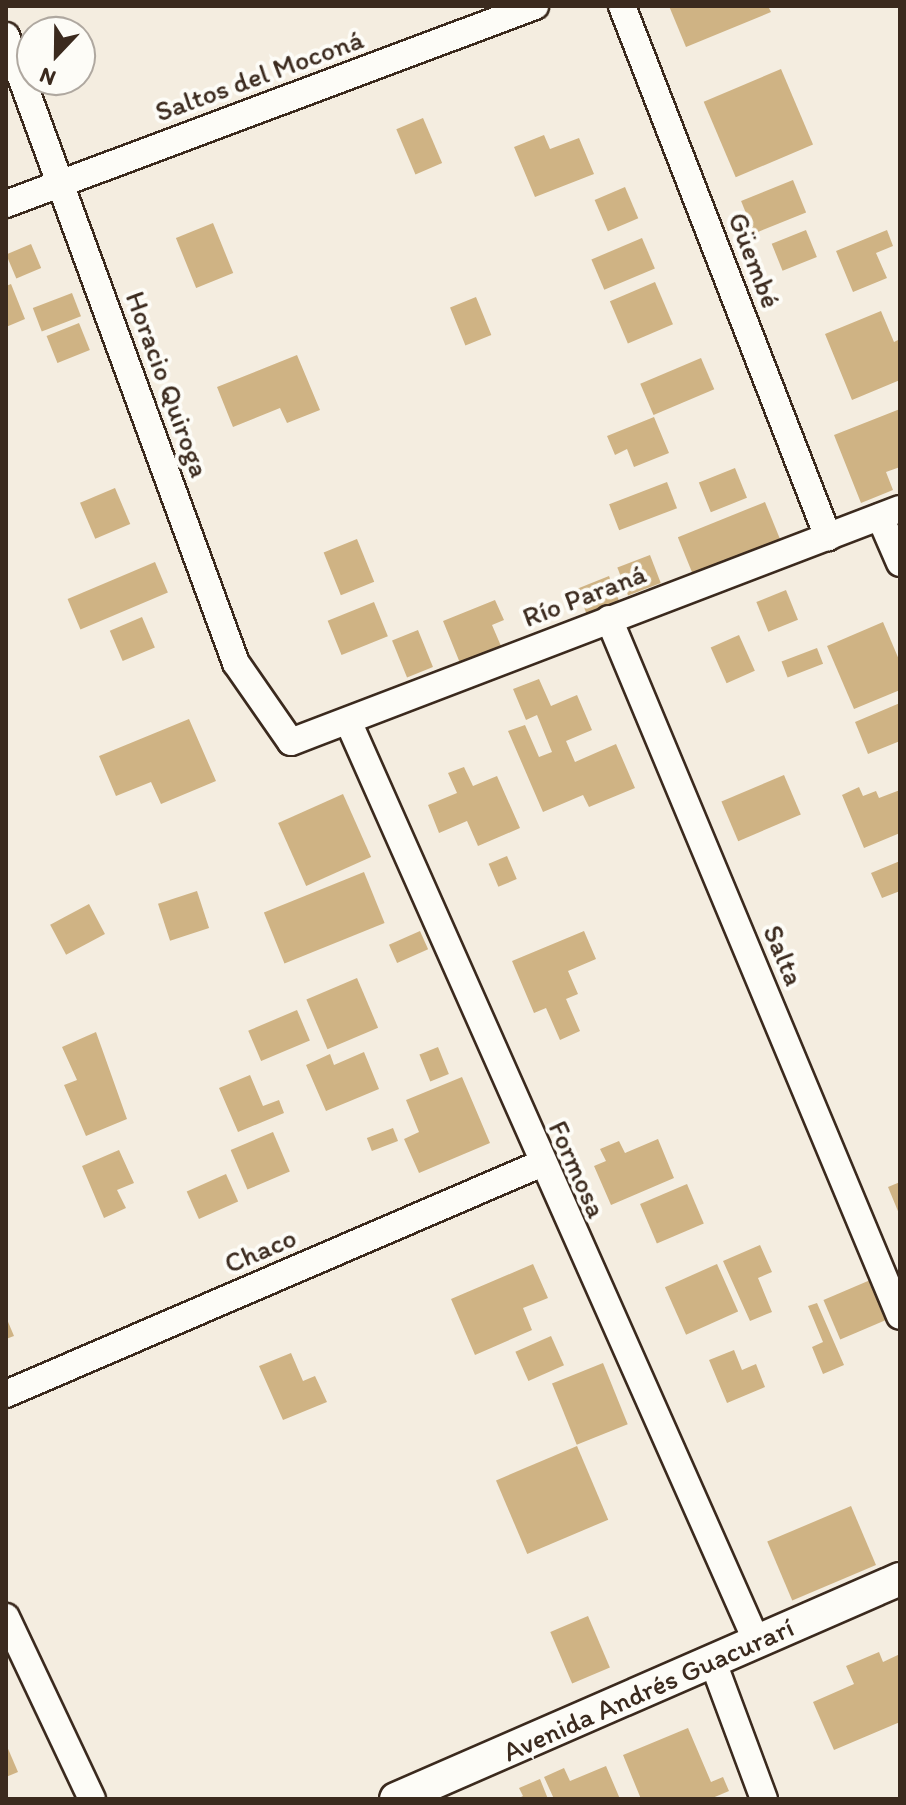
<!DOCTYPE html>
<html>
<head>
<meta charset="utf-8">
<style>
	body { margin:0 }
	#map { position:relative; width:906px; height:1805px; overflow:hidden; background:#f4ede0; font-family:Itim,sans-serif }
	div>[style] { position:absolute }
	.building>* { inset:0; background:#cfb384; transform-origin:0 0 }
	.roads { filter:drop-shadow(2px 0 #3b2a1e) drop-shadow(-2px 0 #3b2a1e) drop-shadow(0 2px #3b2a1e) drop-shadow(0 -2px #3b2a1e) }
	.minor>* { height:26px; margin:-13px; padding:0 13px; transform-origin:13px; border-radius:13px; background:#fdfcf7 }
	.tertiary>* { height:32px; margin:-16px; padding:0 16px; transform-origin:16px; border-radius:16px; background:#fdfcf7 }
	span { translate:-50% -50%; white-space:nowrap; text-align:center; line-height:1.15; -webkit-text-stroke:8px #fdfcf7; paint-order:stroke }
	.street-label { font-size:28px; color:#3b2a1e }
	.frame { position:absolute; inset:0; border:8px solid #3b2a1e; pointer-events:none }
	.north { position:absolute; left:16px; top:16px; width:80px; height:80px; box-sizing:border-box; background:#fdfcf7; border:2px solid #afa8a0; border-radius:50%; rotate:202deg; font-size:22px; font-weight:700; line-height:32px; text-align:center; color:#3b2a1e }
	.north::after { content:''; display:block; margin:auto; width:28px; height:36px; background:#3b2a1e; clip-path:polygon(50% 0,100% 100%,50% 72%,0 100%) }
</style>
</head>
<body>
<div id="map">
	<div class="building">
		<div style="clip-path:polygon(669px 6px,768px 6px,771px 12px,686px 47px)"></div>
		<div style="left:781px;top:69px;width:82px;height:84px;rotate:67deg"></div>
		<div style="left:423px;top:118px;width:49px;height:29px;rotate:67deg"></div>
		<div style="clip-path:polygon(544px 135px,550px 149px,579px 138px,594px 174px,535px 197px,514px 147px)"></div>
		<div style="left:793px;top:180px;width:35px;height:56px;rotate:68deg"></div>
		<div style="left:625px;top:187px;width:34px;height:33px;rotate:67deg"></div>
		<div style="left:213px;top:223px;width:54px;height:40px;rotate:68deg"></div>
		<div style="left:806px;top:230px;width:29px;height:37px;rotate:68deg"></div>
		<div style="clip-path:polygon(887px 230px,893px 246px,876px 253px,887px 278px,853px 292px,836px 251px)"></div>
		<div style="left:642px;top:238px;width:33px;height:55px;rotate:67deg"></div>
		<div style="left:31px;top:244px;width:26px;height:27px;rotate:67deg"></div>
		<div style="left:655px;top:282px;width:46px;height:49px;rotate:67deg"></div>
		<div style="clip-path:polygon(11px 284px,25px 319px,6px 327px,6px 286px)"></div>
		<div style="left:72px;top:293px;width:25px;height:42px;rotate:69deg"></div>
		<div style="left:476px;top:297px;width:41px;height:28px;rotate:68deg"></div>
		<div style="clip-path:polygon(881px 311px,894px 342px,900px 339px,900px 380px,852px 400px,825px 334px)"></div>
		<div style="left:79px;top:323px;width:29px;height:35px;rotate:68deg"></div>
		<div style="clip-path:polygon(297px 355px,320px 410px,287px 423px,280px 408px,233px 427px,217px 387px)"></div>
		<div style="left:701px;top:358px;width:34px;height:66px;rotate:67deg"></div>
		<div style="clip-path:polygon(900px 409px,900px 467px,886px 472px,893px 490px,861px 503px,834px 435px)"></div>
		<div style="clip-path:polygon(654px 417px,669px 453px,634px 467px,627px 449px,615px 455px,607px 436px)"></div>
		<div style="left:735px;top:468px;width:32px;height:39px;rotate:68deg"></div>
		<div style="left:667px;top:482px;width:28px;height:62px;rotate:69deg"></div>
		<div style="left:115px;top:488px;width:39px;height:38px;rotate:67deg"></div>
		<div style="left:765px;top:502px;width:43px;height:94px;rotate:68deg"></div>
		<div style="left:357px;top:539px;width:46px;height:36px;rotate:68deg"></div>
		<div style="left:650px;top:555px;width:30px;height:35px;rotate:69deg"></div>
		<div style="left:155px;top:562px;width:33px;height:95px;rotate:67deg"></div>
		<div style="left:609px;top:576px;width:31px;height:35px;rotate:68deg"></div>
		<div style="left:786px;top:590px;width:32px;height:32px;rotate:68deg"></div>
		<div style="clip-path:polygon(495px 600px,504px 620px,492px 625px,501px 646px,460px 663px,443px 621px)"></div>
		<div style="left:374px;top:602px;width:37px;height:50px;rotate:68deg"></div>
		<div style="left:142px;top:617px;width:33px;height:35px;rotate:67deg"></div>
		<div style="clip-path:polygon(883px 622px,900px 662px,900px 690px,854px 709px,827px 646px)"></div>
		<div style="left:418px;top:630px;width:40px;height:28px;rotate:68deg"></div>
		<div style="left:739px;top:635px;width:39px;height:31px;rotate:66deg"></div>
		<div style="left:817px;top:648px;width:17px;height:38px;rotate:69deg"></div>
		<div style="clip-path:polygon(539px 679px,551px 706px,577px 695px,592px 730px,566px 741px,575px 762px,616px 744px,635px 788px,589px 807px,583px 795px,543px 812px,508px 731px,525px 725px,539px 757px,552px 752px,537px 715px,526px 720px,513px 689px)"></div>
		<div style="clip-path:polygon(900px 703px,900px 741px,868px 754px,855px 722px)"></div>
		<div style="clip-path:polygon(189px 719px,216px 781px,161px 804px,151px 782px,116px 796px,99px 756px)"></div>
		<div style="clip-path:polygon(464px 767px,473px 786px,497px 776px,520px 828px,478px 846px,467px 821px,439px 833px,428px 805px,457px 793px,448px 773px)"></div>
		<div style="left:784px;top:775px;width:43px;height:68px;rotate:67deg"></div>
		<div style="clip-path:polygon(859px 787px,863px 796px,876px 791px,879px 798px,900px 790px,900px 833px,864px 848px,842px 795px)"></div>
		<div style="left:343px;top:794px;width:69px;height:71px;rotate:66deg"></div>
		<div style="left:507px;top:856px;width:25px;height:20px;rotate:67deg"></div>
		<div style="clip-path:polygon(900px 861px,900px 891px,882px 898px,871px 873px)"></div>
		<div style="left:364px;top:872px;width:55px;height:108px;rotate:68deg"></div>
		<div style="left:197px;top:891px;width:39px;height:41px;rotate:72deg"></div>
		<div style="left:89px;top:904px;width:34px;height:44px;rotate:62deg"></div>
		<div style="left:420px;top:931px;width:20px;height:34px;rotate:66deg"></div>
		<div style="clip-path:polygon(584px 931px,596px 959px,568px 971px,578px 994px,566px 999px,580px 1031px,560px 1040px,546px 1008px,534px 1013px,512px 961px)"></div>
		<div style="left:357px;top:978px;width:54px;height:55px;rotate:67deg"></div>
		<div style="left:297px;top:1010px;width:33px;height:53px;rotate:67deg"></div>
		<div style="clip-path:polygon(96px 1032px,127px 1119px,86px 1136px,64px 1085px,77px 1080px,62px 1047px)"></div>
		<div style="left:438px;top:1047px;width:29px;height:20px;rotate:68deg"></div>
		<div style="clip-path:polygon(364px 1052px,379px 1089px,326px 1111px,306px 1065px,330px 1054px,334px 1065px)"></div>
		<div style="clip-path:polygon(250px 1075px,263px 1106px,279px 1100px,284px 1113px,238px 1132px,219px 1088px)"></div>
		<div style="clip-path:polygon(462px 1077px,490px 1143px,419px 1173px,404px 1139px,419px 1132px,406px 1100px)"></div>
		<div style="left:393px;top:1128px;width:14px;height:28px;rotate:69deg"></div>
		<div style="left:273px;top:1132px;width:43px;height:46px;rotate:67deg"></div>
		<div style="clip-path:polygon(658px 1139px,674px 1178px,611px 1205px,594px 1166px,606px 1161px,600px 1149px,619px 1141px,625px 1153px)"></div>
		<div style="clip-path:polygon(119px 1150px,134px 1183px,117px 1190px,126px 1208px,104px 1218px,82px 1166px)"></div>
		<div style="left:226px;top:1174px;width:30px;height:43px;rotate:66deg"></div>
		<div style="clip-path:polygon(900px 1182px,900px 1216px,888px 1187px)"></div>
		<div style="left:687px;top:1184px;width:43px;height:51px;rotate:67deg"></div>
		<div style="clip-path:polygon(760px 1245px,772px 1272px,758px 1278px,772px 1312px,750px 1321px,723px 1261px)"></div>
		<div style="clip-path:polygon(533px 1264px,548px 1298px,523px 1308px,532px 1330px,475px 1355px,451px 1299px)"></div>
		<div style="left:717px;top:1264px;width:52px;height:57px;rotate:66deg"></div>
		<div style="left:875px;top:1278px;width:43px;height:56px;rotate:67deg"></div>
		<div style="clip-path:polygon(817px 1303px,844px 1365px,823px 1374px,812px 1347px,823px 1342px,808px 1306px)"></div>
		<div style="clip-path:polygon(6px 1317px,14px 1336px,6px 1339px)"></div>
		<div style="left:551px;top:1336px;width:32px;height:39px;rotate:66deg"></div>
		<div style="clip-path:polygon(734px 1350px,742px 1370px,756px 1364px,765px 1387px,727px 1403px,709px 1360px)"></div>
		<div style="clip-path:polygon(291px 1353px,303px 1381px,315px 1376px,327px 1402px,283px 1420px,259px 1366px)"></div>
		<div style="left:603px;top:1363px;width:66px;height:55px;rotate:68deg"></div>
		<div style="left:577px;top:1446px;width:80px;height:88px;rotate:67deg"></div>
		<div style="left:851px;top:1506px;width:64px;height:91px;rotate:67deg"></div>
		<div style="left:588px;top:1616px;width:56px;height:41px;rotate:67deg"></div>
		<div style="clip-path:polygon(879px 1652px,883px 1662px,900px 1654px,900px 1722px,834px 1750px,813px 1702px,854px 1684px,846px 1666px)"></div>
		<div style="clip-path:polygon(688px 1728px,711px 1782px,723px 1777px,729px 1791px,710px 1799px,641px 1799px,623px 1755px)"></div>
		<div style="clip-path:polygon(6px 1744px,18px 1772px,6px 1777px)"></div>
		<div style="clip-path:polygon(606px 1766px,620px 1799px,554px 1799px,544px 1777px,564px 1768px,570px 1781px)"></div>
		<div style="clip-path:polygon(540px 1779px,548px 1799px,517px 1799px,523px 1796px,519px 1788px)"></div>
	</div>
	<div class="roads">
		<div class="minor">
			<div style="left:622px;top:6px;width:570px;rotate:68.8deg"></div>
			<div style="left:6px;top:36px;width:668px;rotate:69.86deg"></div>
			<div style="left:236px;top:663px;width:96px;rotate:55.2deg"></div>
			<div style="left:291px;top:742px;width:652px;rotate:-20.94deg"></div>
			<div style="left:6px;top:204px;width:565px;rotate:-20.52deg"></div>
			<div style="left:880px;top:517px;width:50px;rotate:66.5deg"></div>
			<div style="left:609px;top:619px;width:755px;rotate:67.34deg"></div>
			<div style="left:348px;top:721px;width:1005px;rotate:66.06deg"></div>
			<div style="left:6px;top:1394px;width:581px;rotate:-23.3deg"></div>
			<div style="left:6px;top:1617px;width:201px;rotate:64.7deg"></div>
			<div style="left:713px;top:1662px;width:146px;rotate:69.6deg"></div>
		</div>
		<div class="tertiary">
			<div style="left:396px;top:1799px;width:550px;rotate:-23.58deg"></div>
		</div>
	</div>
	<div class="street-label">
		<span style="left:259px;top:75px;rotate:-20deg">Saltos del Moconá</span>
		<span style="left:755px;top:260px;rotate:69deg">Güembé</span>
		<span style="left:168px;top:384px;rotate:70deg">Horacio Quiroga</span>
		<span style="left:584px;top:595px;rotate:-21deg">Río Paraná</span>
		<span style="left:784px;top:955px;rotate:67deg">Salta</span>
		<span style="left:578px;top:1169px;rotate:66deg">Formosa</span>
		<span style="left:260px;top:1250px;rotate:-23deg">Chaco</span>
		<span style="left:648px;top:1689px;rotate:-24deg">Avenida Andrés Guacurarí</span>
	</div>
	<div class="frame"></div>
	<div class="north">N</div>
</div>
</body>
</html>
